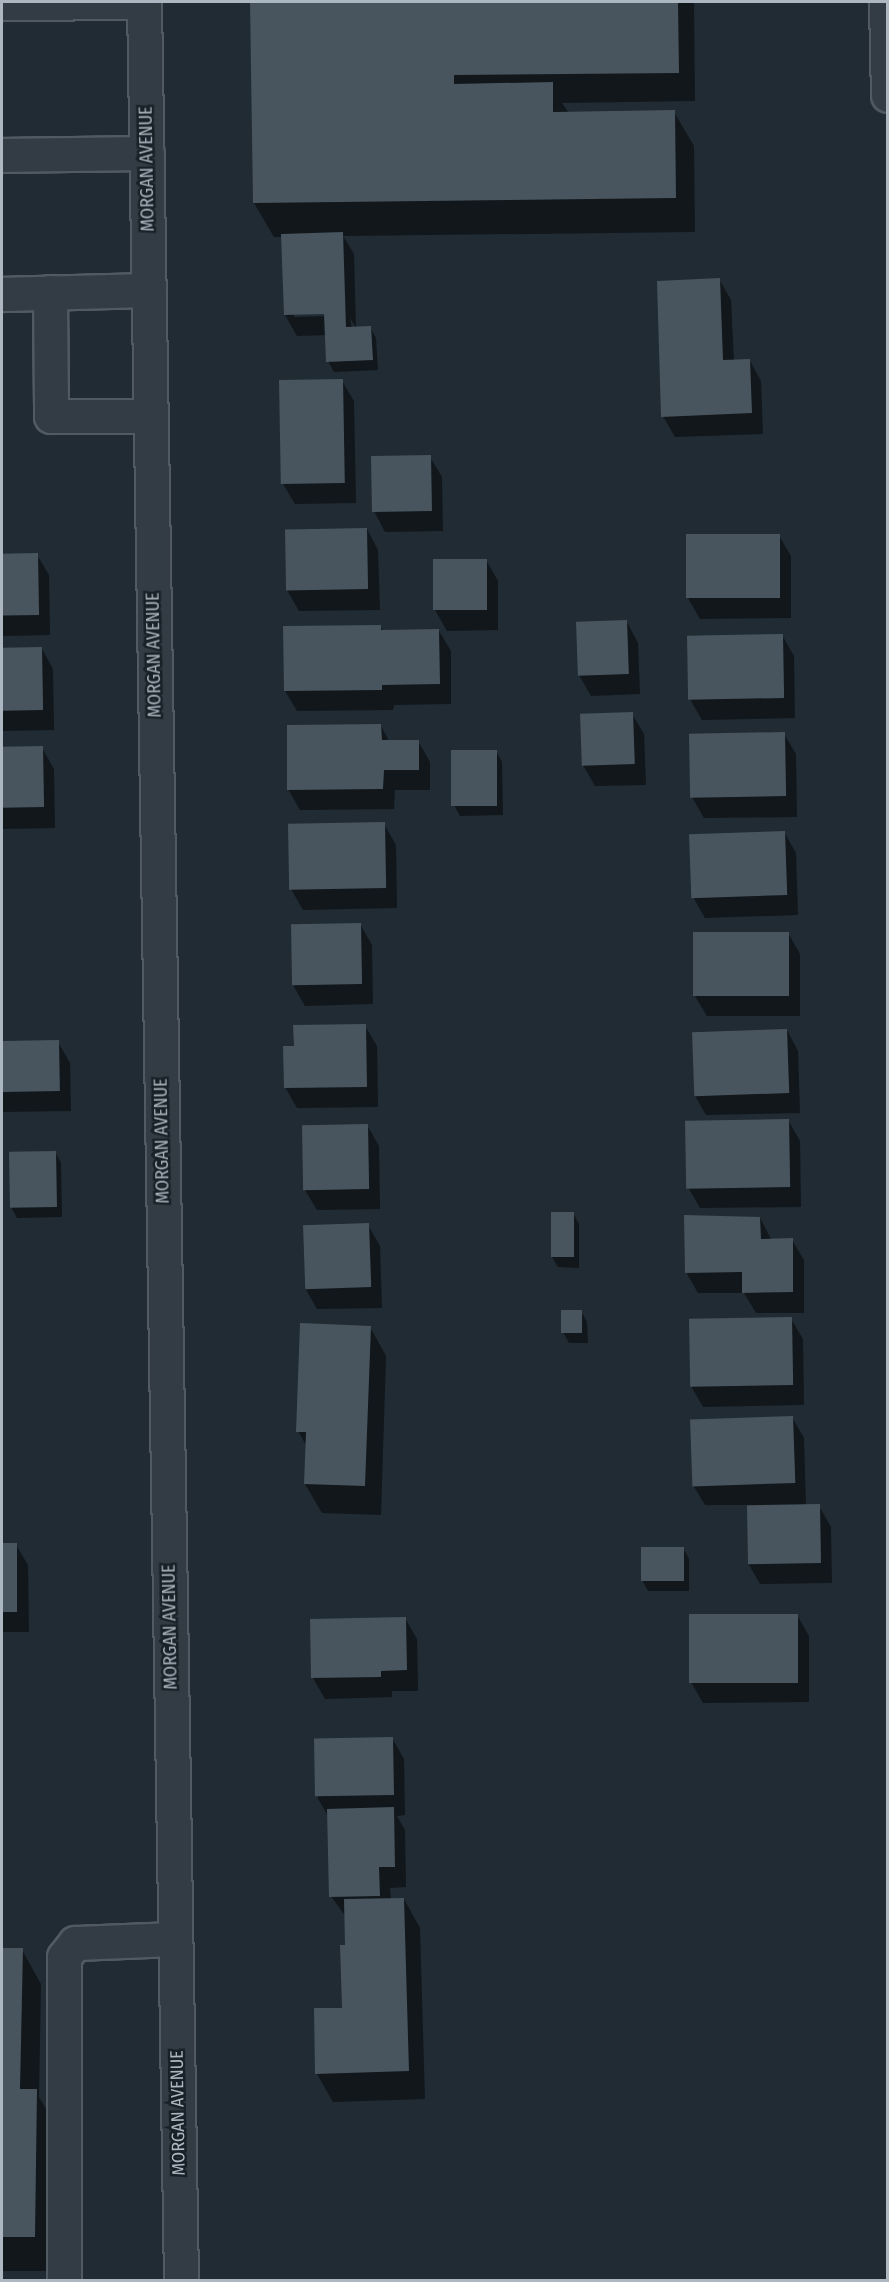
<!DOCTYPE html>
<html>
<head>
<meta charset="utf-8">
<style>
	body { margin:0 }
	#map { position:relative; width:889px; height:2282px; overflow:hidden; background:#202b33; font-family:"Fira Sans Condensed",sans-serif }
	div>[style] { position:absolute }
	.shadow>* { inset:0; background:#0007 }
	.building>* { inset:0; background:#48555f; transform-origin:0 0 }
	.roads { filter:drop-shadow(2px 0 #515a62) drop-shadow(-2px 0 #515a62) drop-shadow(0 2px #515a62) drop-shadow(0 -2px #515a62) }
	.minor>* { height:33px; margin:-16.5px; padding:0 16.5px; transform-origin:16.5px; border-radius:16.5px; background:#333c44 }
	span { translate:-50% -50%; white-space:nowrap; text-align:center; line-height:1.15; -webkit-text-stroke:5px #192128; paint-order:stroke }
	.street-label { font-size:18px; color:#adb7c1 }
	.frame { position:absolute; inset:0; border:3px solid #adb7c1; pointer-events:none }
</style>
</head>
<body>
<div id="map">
	<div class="shadow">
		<div style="clip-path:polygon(evenodd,252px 2px,694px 2px,695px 101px,562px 103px,569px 113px,674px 112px,694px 146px,695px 232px,343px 236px,354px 254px,356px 328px,370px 327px,376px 338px,378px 370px,334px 372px,328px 361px,327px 335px,297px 336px,285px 315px,282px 237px,274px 237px,254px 203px,252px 2px,331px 313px,331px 316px,294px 317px,294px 314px,331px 313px,252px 2px,350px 318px,356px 328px,352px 328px,350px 318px)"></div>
		<div style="clip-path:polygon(719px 279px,731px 300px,734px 361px,750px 361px,761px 381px,763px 434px,675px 437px,663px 416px)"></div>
		<div style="clip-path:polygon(342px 381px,354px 401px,356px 503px,295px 504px,283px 484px)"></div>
		<div style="clip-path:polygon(430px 457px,442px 477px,443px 531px,385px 532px,374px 511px)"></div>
		<div style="clip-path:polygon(367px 529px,378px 550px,380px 610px,299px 611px,287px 590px)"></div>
		<div style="clip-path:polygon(688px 536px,779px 536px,791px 556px,791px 618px,700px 619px,688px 598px)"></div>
		<div style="clip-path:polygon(2px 555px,37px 555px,49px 575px,50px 635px,2px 636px)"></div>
		<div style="clip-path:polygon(486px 560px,498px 581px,498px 630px,447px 631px,435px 610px)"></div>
		<div style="clip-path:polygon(627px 622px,638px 643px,640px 694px,591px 696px,579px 675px)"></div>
		<div style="clip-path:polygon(380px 626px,384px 632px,439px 631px,451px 651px,451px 704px,394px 705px,393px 710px,297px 711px,285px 691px)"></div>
		<div style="clip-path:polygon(782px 635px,794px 656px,795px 718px,702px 720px,690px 699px,689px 637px)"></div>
		<div style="clip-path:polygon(2px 649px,42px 649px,53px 669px,54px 730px,2px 731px)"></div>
		<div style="clip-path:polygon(632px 714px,644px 734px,646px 785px,595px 786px,583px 765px)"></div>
		<div style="clip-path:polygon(381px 726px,389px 741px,418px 741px,430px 762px,430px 790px,395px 790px,394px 809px,300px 810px,288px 789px)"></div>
		<div style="clip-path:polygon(784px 734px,796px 754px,797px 817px,704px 818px,692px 797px)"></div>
		<div style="clip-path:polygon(42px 748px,54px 769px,55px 828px,2px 829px,2px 749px)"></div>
		<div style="clip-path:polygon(496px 751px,502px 762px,503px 815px,460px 816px,454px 805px)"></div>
		<div style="clip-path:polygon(384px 824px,396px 845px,397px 908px,303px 910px,291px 889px)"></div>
		<div style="clip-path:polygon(784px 832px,796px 853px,798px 915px,705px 918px,693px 897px)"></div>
		<div style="clip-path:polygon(360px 924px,372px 945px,373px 1004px,305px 1006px,293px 985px)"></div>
		<div style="clip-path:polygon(788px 933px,800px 954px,800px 1016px,707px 1016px,695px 996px)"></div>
		<div style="clip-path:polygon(365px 1026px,377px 1046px,378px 1107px,297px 1108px,285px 1087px,295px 1047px)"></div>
		<div style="clip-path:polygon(787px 1030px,798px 1051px,800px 1113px,706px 1115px,694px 1094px)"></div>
		<div style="clip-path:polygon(58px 1042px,70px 1063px,71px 1111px,2px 1112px,2px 1043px)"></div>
		<div style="clip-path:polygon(788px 1120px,800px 1141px,801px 1207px,700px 1208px,688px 1187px)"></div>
		<div style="clip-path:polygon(367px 1125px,379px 1146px,380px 1209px,317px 1210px,305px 1190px)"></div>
		<div style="clip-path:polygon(55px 1152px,61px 1163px,62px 1217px,17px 1218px,11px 1207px)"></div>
		<div style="clip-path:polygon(573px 1213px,579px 1224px,579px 1268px,558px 1267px,552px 1257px)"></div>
		<div style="clip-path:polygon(760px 1218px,771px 1239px,792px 1240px,804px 1260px,804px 1313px,756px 1313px,744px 1293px,698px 1293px,686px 1272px)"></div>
		<div style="clip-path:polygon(368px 1225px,380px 1246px,382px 1308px,317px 1309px,305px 1288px)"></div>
		<div style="clip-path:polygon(581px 1311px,587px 1322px,588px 1343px,569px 1343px,563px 1332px)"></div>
		<div style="clip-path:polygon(791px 1319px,803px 1339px,804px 1405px,703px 1407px,691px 1386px)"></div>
		<div style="clip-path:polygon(370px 1327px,386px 1356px,381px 1515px,322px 1513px,305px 1484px,307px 1447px,298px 1431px)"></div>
		<div style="clip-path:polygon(792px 1417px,804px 1438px,806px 1506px,819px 1506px,831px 1527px,832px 1583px,760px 1584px,748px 1563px,748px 1505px,705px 1505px,693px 1485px)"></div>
		<div style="clip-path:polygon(2px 1545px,16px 1545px,28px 1565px,29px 1632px,2px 1632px)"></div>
		<div style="clip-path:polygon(683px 1548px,689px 1559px,689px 1591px,648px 1591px,642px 1580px)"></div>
		<div style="clip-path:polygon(797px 1615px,809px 1636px,809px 1702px,703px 1703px,691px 1682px)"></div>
		<div style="clip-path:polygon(405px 1618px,417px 1639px,418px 1691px,392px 1691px,392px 1697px,325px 1699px,313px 1678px)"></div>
		<div style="clip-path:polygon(392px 1738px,404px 1759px,405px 1815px,397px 1816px,405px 1830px,406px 1887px,390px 1888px,391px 1900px,404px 1899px,420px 1928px,425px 2099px,333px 2102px,317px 2074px,343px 2009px,346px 1917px,331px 1896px,328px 1816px,317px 1797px)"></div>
		<div style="clip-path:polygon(2px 1949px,22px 1950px,41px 1984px,39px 2097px,55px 2124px,54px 2271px,2px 2271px)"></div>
	</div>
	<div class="building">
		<div style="clip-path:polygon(250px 2px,678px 2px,679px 73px,454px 75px,454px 84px,553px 82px,553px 112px,675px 110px,676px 198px,253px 203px)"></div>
		<div style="clip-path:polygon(343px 232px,346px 327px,371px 326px,373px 360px,326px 362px,324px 314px,284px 315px,281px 234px)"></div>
		<div style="clip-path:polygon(720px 278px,723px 360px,750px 359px,752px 413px,661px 417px,657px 281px)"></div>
		<div style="left:343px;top:379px;width:104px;height:64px;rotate:89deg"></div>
		<div style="left:431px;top:455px;width:56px;height:60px;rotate:89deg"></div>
		<div style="left:367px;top:528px;width:61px;height:82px;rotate:89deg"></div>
		<div style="left:686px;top:534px;width:94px;height:64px"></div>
		<div style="left:38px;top:553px;width:62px;height:36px;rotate:89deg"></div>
		<div style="left:487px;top:559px;width:51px;height:54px;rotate:90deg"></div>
		<div style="left:627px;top:620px;width:54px;height:51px;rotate:88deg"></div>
		<div style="clip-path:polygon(381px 625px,381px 630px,439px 629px,440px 684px,382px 685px,382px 690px,284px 691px,283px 626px)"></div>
		<div style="left:783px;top:634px;width:64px;height:96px;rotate:89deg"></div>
		<div style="left:42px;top:647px;width:63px;height:40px;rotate:89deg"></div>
		<div style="left:633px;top:712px;width:52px;height:53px;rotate:88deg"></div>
		<div style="clip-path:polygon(381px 724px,382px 740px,419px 740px,419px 770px,384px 770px,383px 789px,287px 790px,287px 725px)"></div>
		<div style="left:785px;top:732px;width:64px;height:96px;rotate:89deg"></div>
		<div style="left:43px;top:746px;width:61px;height:41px;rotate:89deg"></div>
		<div style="left:451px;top:750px;width:46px;height:56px"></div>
		<div style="left:385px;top:822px;width:66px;height:97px;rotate:89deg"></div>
		<div style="left:785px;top:831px;width:64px;height:96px;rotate:88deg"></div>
		<div style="left:361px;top:923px;width:61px;height:70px;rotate:89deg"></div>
		<div style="left:693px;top:932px;width:96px;height:64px"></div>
		<div style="clip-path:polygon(366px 1024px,367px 1087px,284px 1088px,283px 1046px,294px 1046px,293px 1025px)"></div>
		<div style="left:787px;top:1029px;width:64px;height:95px;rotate:88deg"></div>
		<div style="left:59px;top:1040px;width:51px;height:57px;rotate:89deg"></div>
		<div style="left:789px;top:1119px;width:68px;height:104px;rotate:89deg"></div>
		<div style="left:368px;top:1124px;width:65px;height:66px;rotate:89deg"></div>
		<div style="left:56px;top:1151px;width:56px;height:47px;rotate:89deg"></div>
		<div style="left:551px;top:1212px;width:23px;height:45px"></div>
		<div style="clip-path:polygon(684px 1215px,760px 1217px,761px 1239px,793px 1238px,793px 1292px,742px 1293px,742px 1272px,685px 1273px)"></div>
		<div style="left:369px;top:1223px;width:64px;height:66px;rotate:88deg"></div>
		<div style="left:561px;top:1310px;width:21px;height:23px"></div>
		<div style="left:792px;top:1317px;width:68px;height:103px;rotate:89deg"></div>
		<div style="clip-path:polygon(300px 1323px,371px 1326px,365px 1486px,304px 1484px,306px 1432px,296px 1432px)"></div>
		<div style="left:793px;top:1416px;width:67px;height:103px;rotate:88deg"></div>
		<div style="left:820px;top:1504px;width:59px;height:73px;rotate:89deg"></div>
		<div style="left:2px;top:1543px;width:15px;height:69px"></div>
		<div style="left:641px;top:1547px;width:43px;height:34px"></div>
		<div style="left:689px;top:1614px;width:109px;height:69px"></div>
		<div style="clip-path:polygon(406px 1617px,407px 1670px,381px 1671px,381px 1677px,311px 1678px,310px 1619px)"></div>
		<div style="left:393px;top:1737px;width:58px;height:79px;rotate:89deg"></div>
		<div style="clip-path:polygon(394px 1807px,395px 1867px,379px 1867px,380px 1896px,329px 1897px,327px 1809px)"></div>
		<div style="clip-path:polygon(404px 1898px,409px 2071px,315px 2074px,314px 2008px,342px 2008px,340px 1945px,345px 1945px,344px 1899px)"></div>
		<div style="clip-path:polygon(2px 1948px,23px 1948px,20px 2089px,37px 2089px,35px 2237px,2px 2237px)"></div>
	</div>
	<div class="roads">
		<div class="minor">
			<div style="left:144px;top:2px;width:2278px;rotate:89.07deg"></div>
			<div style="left:886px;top:2px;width:93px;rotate:88.8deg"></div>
			<div style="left:2px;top:3px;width:136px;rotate:-0.4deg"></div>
			<div style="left:2px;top:155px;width:145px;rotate:-0.8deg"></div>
			<div style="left:50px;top:292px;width:124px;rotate:89.5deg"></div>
			<div style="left:51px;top:416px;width:99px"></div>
			<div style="left:2px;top:294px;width:146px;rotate:-1.6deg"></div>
			<div style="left:64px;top:2280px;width:323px;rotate:-90deg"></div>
			<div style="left:64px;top:1957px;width:18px;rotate:-52deg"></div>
			<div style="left:75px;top:1943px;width:100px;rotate:-2.3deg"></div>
		</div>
	</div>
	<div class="street-label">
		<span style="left:147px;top:169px;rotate:-91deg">MORGAN AVENUE</span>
		<span style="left:154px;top:655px;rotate:-91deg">MORGAN AVENUE</span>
		<span style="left:162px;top:1141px;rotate:-91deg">MORGAN AVENUE</span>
		<span style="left:170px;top:1627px;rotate:-91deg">MORGAN AVENUE</span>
		<span style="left:178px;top:2113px;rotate:-91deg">MORGAN AVENUE</span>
	</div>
	<div class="frame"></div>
</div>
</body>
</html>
